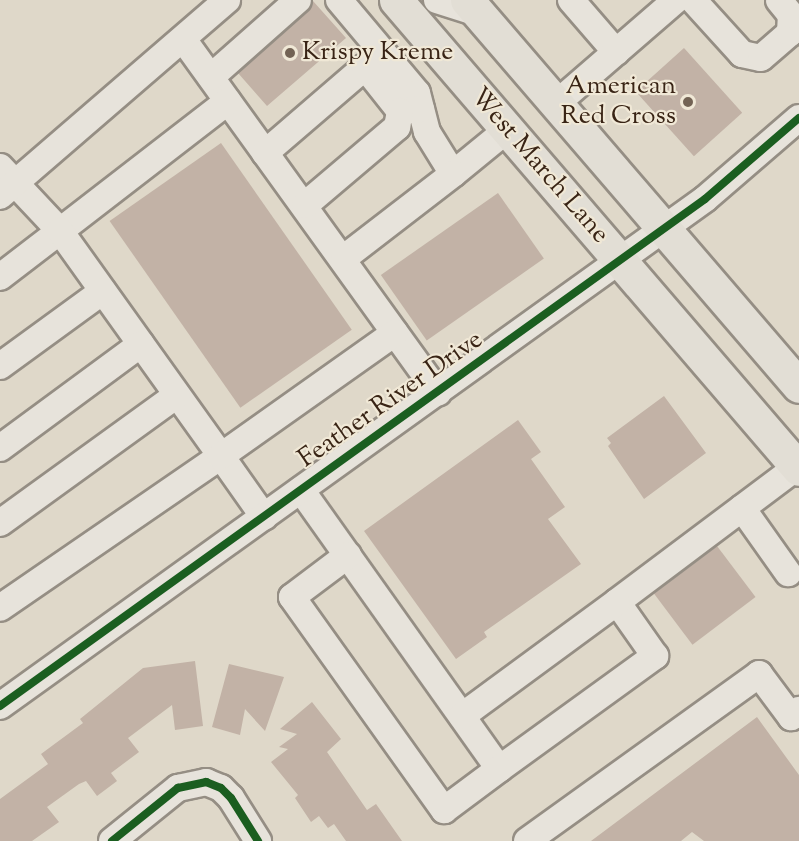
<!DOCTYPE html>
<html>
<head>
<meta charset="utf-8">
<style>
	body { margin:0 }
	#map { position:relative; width:799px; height:841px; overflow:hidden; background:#dfd8c9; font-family:"Sorts Mill Goudy",serif }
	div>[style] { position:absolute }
	.building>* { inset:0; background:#c2b2a6; transform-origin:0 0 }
	.roads { filter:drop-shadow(2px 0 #958e84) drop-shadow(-2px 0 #958e84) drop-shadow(0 2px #958e84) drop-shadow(0 -2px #958e84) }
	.minor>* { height:26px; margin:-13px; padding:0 13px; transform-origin:13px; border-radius:13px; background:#e7e3db }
	.major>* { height:33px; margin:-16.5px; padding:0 16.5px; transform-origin:16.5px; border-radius:16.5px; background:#e2ded5 }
	.cycleway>* { height:8px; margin:-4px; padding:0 4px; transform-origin:4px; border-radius:4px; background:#1b5e20 }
	.dots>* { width:16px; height:16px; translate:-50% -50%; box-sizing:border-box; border:3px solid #f0e8d6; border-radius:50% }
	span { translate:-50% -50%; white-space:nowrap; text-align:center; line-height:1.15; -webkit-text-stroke:4.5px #f0e8d6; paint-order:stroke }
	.poi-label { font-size:26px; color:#392415 }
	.left { translate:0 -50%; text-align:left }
	.right { translate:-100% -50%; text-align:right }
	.street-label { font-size:26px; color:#392415 }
</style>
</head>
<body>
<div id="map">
	<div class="building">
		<div style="clip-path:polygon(313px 1px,346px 38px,267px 106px,238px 73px,308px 11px)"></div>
		<div style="left:684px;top:48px;width:87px;height:65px;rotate:48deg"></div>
		<div style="left:221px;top:143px;width:228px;height:136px;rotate:55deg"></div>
		<div style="left:498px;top:193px;width:80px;height:143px;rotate:55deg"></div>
		<div style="clip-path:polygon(664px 396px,706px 453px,644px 499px,608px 446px,611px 443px,607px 438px)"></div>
		<div style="clip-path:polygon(518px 420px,541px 452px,531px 459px,565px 507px,548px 519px,581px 564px,484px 632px,487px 637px,456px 659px,364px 531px)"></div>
		<div style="left:717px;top:546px;width:64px;height:79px;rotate:53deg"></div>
		<div style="clip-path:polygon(195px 661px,203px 726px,175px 730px,172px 705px,128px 738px,139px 752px,111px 773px,117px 781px,97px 796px,86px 781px,79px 784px,47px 807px,59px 822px,32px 841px,0 841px,0 799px,48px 764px,41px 754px,83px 723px,80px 719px,143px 668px)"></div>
		<div style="clip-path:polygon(229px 664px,284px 677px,265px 731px,245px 709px,240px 735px,212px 727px)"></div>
		<div style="clip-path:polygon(312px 702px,341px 739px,327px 752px,367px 810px,376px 804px,402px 841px,346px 841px,334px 824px,328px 828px,319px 816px,311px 822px,295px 798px,298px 795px,271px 762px,288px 749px,279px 747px,297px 734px,280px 729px)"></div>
		<div style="clip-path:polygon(757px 717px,799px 775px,799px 841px,704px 841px,692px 832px,681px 841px,591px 841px)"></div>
	</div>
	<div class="roads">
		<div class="minor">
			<div style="left:339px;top:0;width:121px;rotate:50deg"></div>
			<div style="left:417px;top:93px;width:40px;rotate:75.6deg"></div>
			<div style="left:427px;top:132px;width:49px;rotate:58.2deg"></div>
			<div style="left:453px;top:174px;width:71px;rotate:-39.3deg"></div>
			<div style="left:437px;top:0;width:43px;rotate:17.6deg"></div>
			<div style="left:571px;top:0;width:69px;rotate:49.1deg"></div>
			<div style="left:693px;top:0;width:73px;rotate:47.8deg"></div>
			<div style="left:742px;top:54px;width:19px;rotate:12deg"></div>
			<div style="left:761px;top:58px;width:38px;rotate:-41deg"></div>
			<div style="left:790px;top:33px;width:18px;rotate:-87deg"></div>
			<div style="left:791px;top:15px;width:19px;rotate:-129deg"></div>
			<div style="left:183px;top:39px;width:436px;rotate:54.2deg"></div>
			<div style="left:211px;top:77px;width:116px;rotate:-41.5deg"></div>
			<div style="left:557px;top:103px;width:157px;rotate:-40.9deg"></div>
			<div style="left:265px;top:153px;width:132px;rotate:-40.7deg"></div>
			<div style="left:365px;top:67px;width:56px;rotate:51.5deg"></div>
			<div style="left:400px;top:111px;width:21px;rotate:-5deg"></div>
			<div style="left:0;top:167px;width:88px;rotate:46.8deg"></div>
			<div style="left:60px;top:231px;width:212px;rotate:-37.7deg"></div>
			<div style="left:0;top:196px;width:300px;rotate:-40.8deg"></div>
			<div style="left:305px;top:205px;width:121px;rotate:-40.3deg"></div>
			<div style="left:397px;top:127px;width:16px;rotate:-79deg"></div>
			<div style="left:344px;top:258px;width:138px;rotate:-37.6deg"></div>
			<div style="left:0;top:277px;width:76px;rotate:-37.5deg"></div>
			<div style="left:60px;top:231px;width:277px;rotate:54.4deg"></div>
			<div style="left:221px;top:456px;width:268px;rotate:145.5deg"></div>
			<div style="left:0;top:366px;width:127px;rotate:-36.1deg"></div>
			<div style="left:0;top:448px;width:175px;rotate:-36.4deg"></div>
			<div style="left:301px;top:490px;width:342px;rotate:54.6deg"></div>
			<div style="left:499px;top:769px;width:193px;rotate:-35.9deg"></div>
			<div style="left:655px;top:656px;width:66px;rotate:-125.1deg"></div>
			<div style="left:617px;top:602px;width:225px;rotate:-36.9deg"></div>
			<div style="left:742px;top:508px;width:80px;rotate:54.7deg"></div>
			<div style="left:264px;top:517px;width:75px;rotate:-125.2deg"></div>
			<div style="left:221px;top:456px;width:213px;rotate:-35.3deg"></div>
			<div style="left:0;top:523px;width:218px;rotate:-35.9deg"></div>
			<div style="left:348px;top:555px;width:70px;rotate:143.1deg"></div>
			<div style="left:292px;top:597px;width:262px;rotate:54.5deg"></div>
			<div style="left:444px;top:810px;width:69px;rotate:-36.7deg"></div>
			<div style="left:0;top:706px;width:868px;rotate:-35.72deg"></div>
			<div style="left:705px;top:199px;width:124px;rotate:-40.8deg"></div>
			<div style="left:462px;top:716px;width:192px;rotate:-36.3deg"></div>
			<div style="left:112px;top:841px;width:85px;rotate:-38.8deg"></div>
			<div style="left:178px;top:788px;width:29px;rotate:-12deg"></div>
			<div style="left:206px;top:782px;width:16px;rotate:22deg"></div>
			<div style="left:221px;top:788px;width:14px;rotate:45deg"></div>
			<div style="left:231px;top:798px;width:51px;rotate:57.9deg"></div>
			<div style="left:527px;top:841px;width:286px;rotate:-35.7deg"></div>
			<div style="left:759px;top:674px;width:54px;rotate:53.3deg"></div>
			<div style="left:791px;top:717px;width:11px;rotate:-41deg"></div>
		</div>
		<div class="major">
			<div style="left:396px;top:0;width:618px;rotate:49.33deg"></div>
			<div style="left:467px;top:0;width:509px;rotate:49.3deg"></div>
		</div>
	</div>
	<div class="cycleway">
		<div style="left:0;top:706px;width:868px;rotate:-35.72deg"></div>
		<div style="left:705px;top:199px;width:124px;rotate:-40.8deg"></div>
		<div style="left:112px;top:841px;width:85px;rotate:-38.8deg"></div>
		<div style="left:178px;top:788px;width:29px;rotate:-12deg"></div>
		<div style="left:206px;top:782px;width:16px;rotate:22deg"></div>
		<div style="left:221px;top:788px;width:14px;rotate:45deg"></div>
		<div style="left:231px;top:798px;width:51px;rotate:57.9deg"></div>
	</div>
	<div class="dots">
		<div style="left:290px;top:53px;background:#736354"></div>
		<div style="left:688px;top:102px;background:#736354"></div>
	</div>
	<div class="poi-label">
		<span class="left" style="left:302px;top:53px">Krispy Kreme</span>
		<span class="right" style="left:676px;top:102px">American<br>Red Cross</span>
	</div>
	<div class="street-label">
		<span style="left:539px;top:166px;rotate:49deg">West March Lane</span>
		<span style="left:391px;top:400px;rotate:-35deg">Feather River Drive</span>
	</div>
</div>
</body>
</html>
